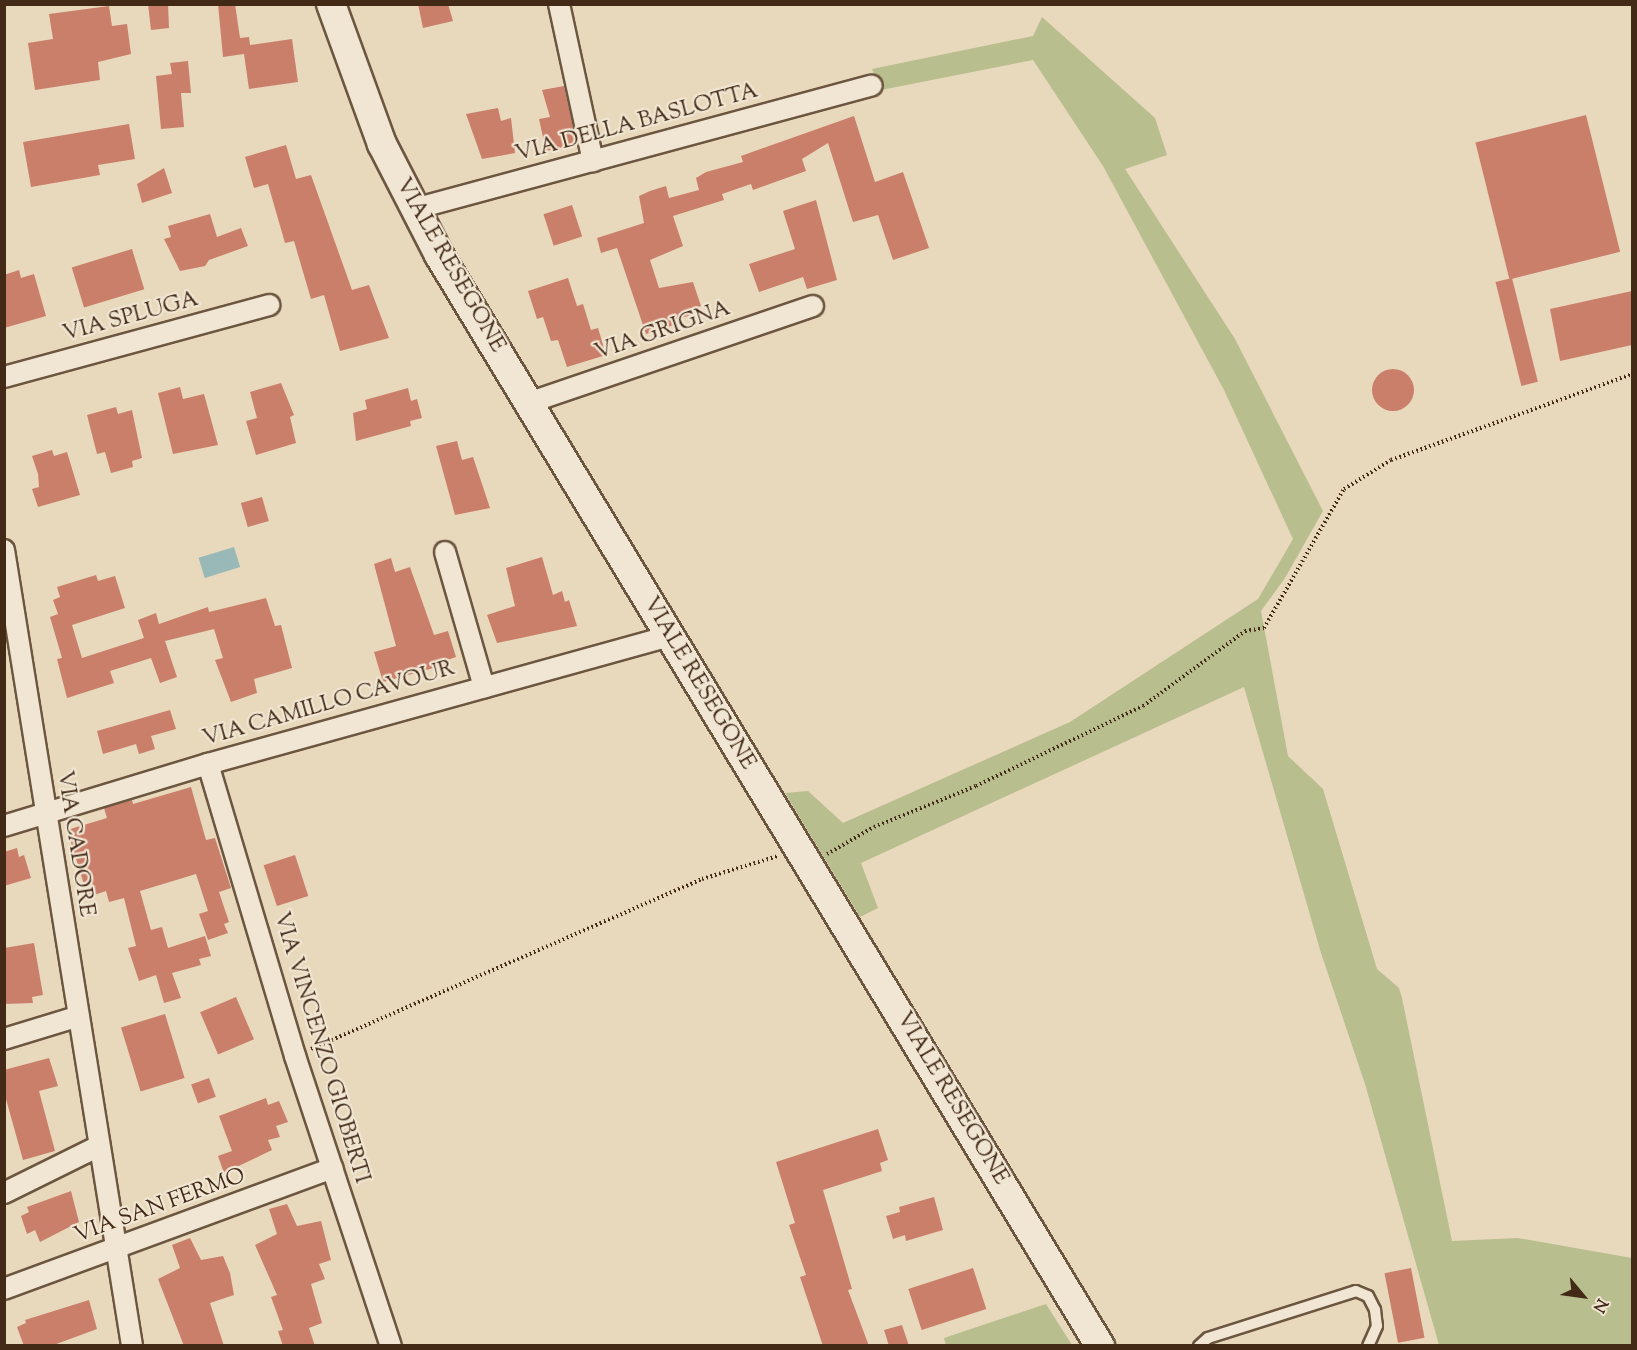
<!DOCTYPE html>
<html>
<head>
<meta charset="utf-8">
<style>
	body { margin:0 }
	#map { position:relative; width:1637px; height:1350px; overflow:hidden; background:#e8d8bc; font-family:"Sorts Mill Goudy",serif }
	div>[style] { position:absolute }
	.green>* { inset:0; background:#b9be8e }
	.water>* { inset:0; background:#99b8b8; transform-origin:0 0 }
	.building>* { inset:0; background:#ca7f6a; transform-origin:0 0 }
	.round { border-radius:50% }
	.path>* { height:4px; margin-top:-2px; transform-origin:0; background:repeating-linear-gradient(90deg,#432a17 0 1.5px,transparent 0 4.5px) }
	.roads { filter:drop-shadow(2px 0 #6c5640) drop-shadow(-2px 0 #6c5640) drop-shadow(0 2px #6c5640) drop-shadow(0 -2px #6c5640) }
	.lane>* { height:10px; margin:-5px; padding:0 5px; transform-origin:5px; border-radius:5px; background:#f0e6d3 }
	.street>* { height:20px; margin:-10px; padding:0 10px; transform-origin:10px; border-radius:10px; background:#f0e6d3 }
	.secondary>* { height:28px; margin:-14px; padding:0 14px; transform-origin:14px; border-radius:14px; background:#f0e6d3 }
	span { translate:-50% -50%; white-space:nowrap; text-align:center; line-height:1.15; -webkit-text-stroke:4.5px #f0e6d3; paint-order:stroke }
	.street-label { font-size:22px; color:#432a17 }
	.frame { position:absolute; inset:0; border:6px solid #432a17; pointer-events:none }
	.north { position:absolute; left:1553px; top:1266px; width:60px; height:60px; -webkit-text-stroke:4px #f0e6d3; paint-order:stroke; rotate:119deg; font-size:16px; font-weight:700; line-height:24px; text-align:center; color:#432a17 }
	.north::after { content:''; display:block; margin:auto; width:21px; height:27px; background:#432a17; clip-path:polygon(50% 0,100% 100%,50% 72%,0 100%) }
</style>
</head>
<body>
<div id="map">
	<div class="green">
		<div style="clip-path:polygon(1042px 17px,1155px 118px,1167px 155px,1125px 169px,1235px 339px,1323px 511px,1285px 578px,1261px 611px,1288px 756px,1323px 789px,1377px 969px,1399px 988px,1402px 998px,1452px 1241px,1518px 1238px,1632px 1258px,1632px 1345px,1439px 1345px,1365px 1084px,1321px 953px,1244px 687px,861px 863px,878px 908px,860px 917px,785px 793px,808px 791px,843px 823px,1070px 722px,1258px 599px,1293px 539px,1224px 390px,1103px 166px,1033px 60px,881px 90px,872px 69px,1033px 36px)"></div>
		<div style="clip-path:polygon(1046px 1304px,1072px 1345px,946px 1345px,944px 1338px)"></div>
	</div>
	<div class="water">
		<div style="left:234px;top:547px;width:21px;height:37px;rotate:73deg"></div>
	</div>
	<div class="building">
		<div style="clip-path:polygon(148px 4px,168px 4px,169px 28px,151px 30px)"></div>
		<div style="clip-path:polygon(218px 4px,235px 4px,240px 38px,249px 37px,250px 45px,292px 39px,298px 82px,249px 89px,244px 54px,223px 57px)"></div>
		<div style="clip-path:polygon(418px 4px,448px 4px,453px 21px,423px 28px)"></div>
		<div style="clip-path:polygon(109px 6px,112px 26px,127px 24px,131px 54px,98px 62px,100px 80px,35px 90px,28px 43px,53px 39px,49px 14px)"></div>
		<div style="clip-path:polygon(188px 61px,191px 93px,181px 93px,184px 127px,161px 129px,156px 76px,172px 74px,170px 63px)"></div>
		<div style="clip-path:polygon(564px 86px,577px 144px,546px 151px,539px 119px,550px 117px,542px 90px)"></div>
		<div style="clip-path:polygon(498px 108px,501px 121px,511px 118px,515px 153px,482px 159px,466px 114px)"></div>
		<div style="left:1586px;top:115px;width:141px;height:114px;rotate:76deg"></div>
		<div style="clip-path:polygon(854px 116px,875px 182px,903px 172px,929px 248px,893px 260px,878px 215px,853px 222px,828px 143px,802px 159px,806px 171px,753px 190px,751px 184px,722px 194px,724px 200px,673px 216px,683px 246px,650px 260px,659px 288px,693px 282px,701px 306px,693px 308px,695px 314px,681px 318px,683px 322px,646px 334px,617px 248px,601px 253px,597px 238px,644px 223px,639px 196px,650px 191px,666px 186px,669px 198px,699px 190px,696px 178px,706px 172px,743px 162px,741px 156px)"></div>
		<div style="clip-path:polygon(129px 124px,135px 159px,98px 165px,100px 175px,31px 187px,23px 142px)"></div>
		<div style="clip-path:polygon(286px 145px,296px 179px,311px 175px,352px 290px,369px 285px,389px 338px,340px 351px,324px 295px,311px 299px,294px 241px,285px 243px,268px 184px,254px 188px,245px 157px)"></div>
		<div style="clip-path:polygon(164px 168px,172px 193px,142px 203px,137px 184px)"></div>
		<div style="clip-path:polygon(816px 200px,837px 280px,807px 289px,803px 277px,759px 292px,749px 264px,795px 249px,783px 211px)"></div>
		<div style="left:572px;top:205px;width:33px;height:30px;rotate:72deg"></div>
		<div style="clip-path:polygon(210px 214px,217px 237px,241px 228px,248px 246px,209px 260px,205px 266px,180px 271px,164px 239px,171px 237px,168px 226px)"></div>
		<div style="left:132px;top:249px;width:42px;height:63px;rotate:73deg"></div>
		<div style="clip-path:polygon(19px 270px,21px 278px,34px 274px,46px 316px,4px 328px,4px 275px)"></div>
		<div style="clip-path:polygon(568px 278px,577px 306px,583px 304px,591px 330px,598px 328px,606px 355px,567px 367px,558px 340px,551px 341px,543px 317px,537px 319px,528px 291px)"></div>
		<div style="left:1512px;top:278px;width:107px;height:17px;rotate:76deg"></div>
		<div style="clip-path:polygon(1632px 291px,1632px 345px,1560px 361px,1550px 309px)"></div>
		<div class="round" style="left:1372px;top:369px;width:42px;height:42px"></div>
		<div style="clip-path:polygon(281px 383px,294px 415px,290px 417px,296px 443px,256px 455px,246px 421px,257px 418px,250px 392px)"></div>
		<div style="clip-path:polygon(180px 387px,183px 399px,204px 394px,218px 445px,173px 454px,158px 393px)"></div>
		<div style="clip-path:polygon(408px 388px,411px 401px,417px 399px,422px 418px,410px 421px,411px 426px,356px 441px,353px 413px,367px 409px,365px 400px)"></div>
		<div style="clip-path:polygon(116px 407px,118px 414px,132px 410px,142px 458px,132px 461px,133px 467px,111px 473px,105px 452px,97px 454px,87px 415px)"></div>
		<div style="clip-path:polygon(457px 441px,462px 460px,473px 457px,490px 508px,455px 515px,436px 446px)"></div>
		<div style="clip-path:polygon(52px 450px,54px 456px,67px 452px,80px 495px,38px 507px,32px 489px,39px 487px,38px 474px,32px 456px)"></div>
		<div style="left:262px;top:497px;width:25px;height:22px;rotate:74deg"></div>
		<div style="clip-path:polygon(542px 557px,553px 595px,562px 591px,565px 602px,569px 600px,577px 626px,497px 643px,487px 615px,515px 606px,506px 568px)"></div>
		<div style="clip-path:polygon(391px 558px,395px 572px,410px 567px,434px 635px,448px 631px,456px 657px,447px 660px,448px 664px,383px 682px,374px 652px,396px 646px,374px 564px)"></div>
		<div style="clip-path:polygon(96px 575px,98px 581px,115px 576px,125px 608px,72px 625px,82px 658px,144px 638px,138px 620px,156px 613px,159px 624px,208px 607px,209px 612px,266px 598px,275px 626px,281px 625px,292px 668px,254px 679px,257px 693px,231px 702px,215px 660px,223px 658px,214px 629px,165px 641px,177px 677px,160px 683px,151px 658px,110px 671px,114px 683px,67px 698px,57px 659px,62px 658px,50px 617px,58px 614px,53px 600px,60px 597px,57px 587px)"></div>
		<div style="clip-path:polygon(170px 710px,176px 729px,151px 736px,155px 749px,139px 754px,136px 744px,103px 754px,97px 731px)"></div>
		<div style="clip-path:polygon(191px 787px,206px 840px,215px 838px,231px 888px,219px 892px,229px 922px,224px 924px,228px 933px,208px 940px,199px 914px,208px 911px,196px 874px,140px 891px,151px 930px,162px 927px,168px 948px,205px 936px,211px 956px,199px 959px,201px 965px,172px 973px,181px 998px,164px 1003px,156px 975px,139px 981px,128px 948px,136px 946px,124px 898px,109px 902px,106px 891px,88px 897px,67px 830px,107px 818px,104px 808px,132px 800px,133px 804px)"></div>
		<div style="clip-path:polygon(17px 848px,19px 857px,24px 855px,31px 878px,4px 886px,4px 852px)"></div>
		<div style="left:295px;top:855px;width:43px;height:33px;rotate:72deg"></div>
		<div style="clip-path:polygon(34px 943px,43px 995px,32px 997px,33px 1003px,4px 1004px,4px 948px)"></div>
		<div style="left:236px;top:997px;width:46px;height:39px;rotate:67deg"></div>
		<div style="left:165px;top:1014px;width:67px;height:46px;rotate:73deg"></div>
		<div style="clip-path:polygon(49px 1058px,58px 1086px,39px 1091px,55px 1151px,23px 1160px,4px 1092px,4px 1070px)"></div>
		<div style="left:209px;top:1078px;width:20px;height:19px;rotate:70deg"></div>
		<div style="clip-path:polygon(266px 1098px,268px 1105px,279px 1101px,288px 1122px,276px 1126px,280px 1137px,268px 1140px,272px 1150px,224px 1173px,218px 1156px,232px 1151px,219px 1116px)"></div>
		<div style="clip-path:polygon(878px 1129px,888px 1160px,880px 1163px,882px 1171px,823px 1190px,852px 1289px,848px 1290px,869px 1346px,823px 1346px,800px 1277px,806px 1275px,789px 1225px,795px 1223px,776px 1162px)"></div>
		<div style="clip-path:polygon(71px 1191px,79px 1222px,40px 1242px,35px 1230px,27px 1234px,21px 1216px,29px 1212px,27px 1207px)"></div>
		<div style="clip-path:polygon(934px 1197px,943px 1230px,906px 1241px,905px 1235px,893px 1239px,886px 1216px,900px 1212px,899px 1207px)"></div>
		<div style="clip-path:polygon(287px 1204px,297px 1226px,321px 1221px,331px 1260px,319px 1264px,325px 1279px,311px 1284px,322px 1323px,309px 1328px,315px 1346px,283px 1346px,278px 1331px,283px 1330px,271px 1297px,277px 1295px,255px 1245px,277px 1234px,269px 1209px)"></div>
		<div style="clip-path:polygon(190px 1238px,201px 1260px,223px 1256px,230px 1273px,234px 1295px,210px 1303px,224px 1346px,184px 1346px,158px 1279px,180px 1268px,172px 1245px)"></div>
		<div style="left:973px;top:1268px;width:43px;height:68px;rotate:72deg"></div>
		<div style="left:1411px;top:1268px;width:71px;height:27px;rotate:79deg"></div>
		<div style="clip-path:polygon(89px 1300px,97px 1329px,51px 1346px,24px 1346px,17px 1327px,26px 1323px,25px 1320px)"></div>
		<div style="clip-path:polygon(902px 1325px,909px 1346px,889px 1346px,884px 1330px)"></div>
	</div>
	<div class="path">
		<div style="left:827px;top:854px;width:54px;rotate:-29.9deg"></div>
		<div style="left:874px;top:827px;width:110px;rotate:-21.9deg"></div>
		<div style="left:976px;top:786px;width:185px;rotate:-25.6deg"></div>
		<div style="left:1143px;top:706px;width:127px;rotate:-36.3deg"></div>
		<div style="left:1245px;top:631px;width:19px;rotate:-9deg"></div>
		<div style="left:1264px;top:628px;width:160px;rotate:-60.1deg"></div>
		<div style="left:1344px;top:489px;width:55px;rotate:-31.7deg"></div>
		<div style="left:1391px;top:460px;width:256px;rotate:-19.6deg"></div>
		<div style="left:311px;top:1049px;width:426px;rotate:-23.5deg"></div>
		<div style="left:702px;top:879px;width:79px;rotate:-16.8deg"></div>
	</div>
	<div class="roads">
		<div class="lane">
			<div style="left:1199px;top:1346px;width:12px;rotate:-42deg"></div>
			<div style="left:1208px;top:1338px;width:155px;rotate:-17.6deg"></div>
			<div style="left:1356px;top:1291px;width:13px;rotate:23deg"></div>
			<div style="left:1368px;top:1296px;width:16px;rotate:63deg"></div>
			<div style="left:1375px;top:1310px;width:16px;rotate:83deg"></div>
			<div style="left:1377px;top:1326px;width:22px;rotate:114deg"></div>
		</div>
		<div class="street">
			<div style="left:559px;top:4px;width:161px;rotate:77.8deg"></div>
			<div style="left:414px;top:209px;width:474px;rotate:-15.1deg"></div>
			<div style="left:4px;top:377px;width:275px;rotate:-15.2deg"></div>
			<div style="left:528px;top:403px;width:301px;rotate:-18.8deg"></div>
			<div style="left:4px;top:550px;width:806px;rotate:80.86deg"></div>
			<div style="left:445px;top:552px;width:141px;rotate:73.9deg"></div>
			<div style="left:208px;top:764px;width:305px;rotate:73.4deg"></div>
			<div style="left:295px;top:1056px;width:305px;rotate:71.7deg"></div>
			<div style="left:4px;top:826px;width:213px;rotate:-16.9deg"></div>
			<div style="left:208px;top:764px;width:478px;rotate:-15.5deg"></div>
			<div style="left:4px;top:1039px;width:78px;rotate:-17deg"></div>
			<div style="left:4px;top:1193px;width:106px;rotate:-26.3deg"></div>
			<div style="left:4px;top:1289px;width:350px;rotate:-20.2deg"></div>
		</div>
		<div class="secondary">
			<div style="left:331px;top:4px;width:149px;rotate:70deg"></div>
			<div style="left:382px;top:144px;width:125px;rotate:62.8deg"></div>
			<div style="left:439px;top:255px;width:1276px;rotate:58.79deg"></div>
		</div>
	</div>
	<div class="street-label">
		<span style="left:637px;top:124px;rotate:-15deg">VIA DELLA BASLOTTA</span>
		<span style="left:449px;top:266px;rotate:60deg">VIALE RESEGONE</span>
		<span style="left:131px;top:318px;rotate:-15deg">VIA SPLUGA</span>
		<span style="left:663px;top:332px;rotate:-19deg">VIA GRIGNA</span>
		<span style="left:698px;top:684px;rotate:59deg">VIALE RESEGONE</span>
		<span style="left:329px;top:705px;rotate:-16deg">VIA CAMILLO CAVOUR</span>
		<span style="left:74px;top:844px;rotate:81deg">VIA CADORE</span>
		<span style="left:320px;top:1048px;rotate:73deg">VIA VINCENZO GIOBERTI</span>
		<span style="left:951px;top:1099px;rotate:59deg">VIALE RESEGONE</span>
		<span style="left:160px;top:1207px;rotate:-20deg">VIA SAN FERMO</span>
	</div>
	<div class="frame"></div>
	<div class="north">N</div>
</div>
</body>
</html>
